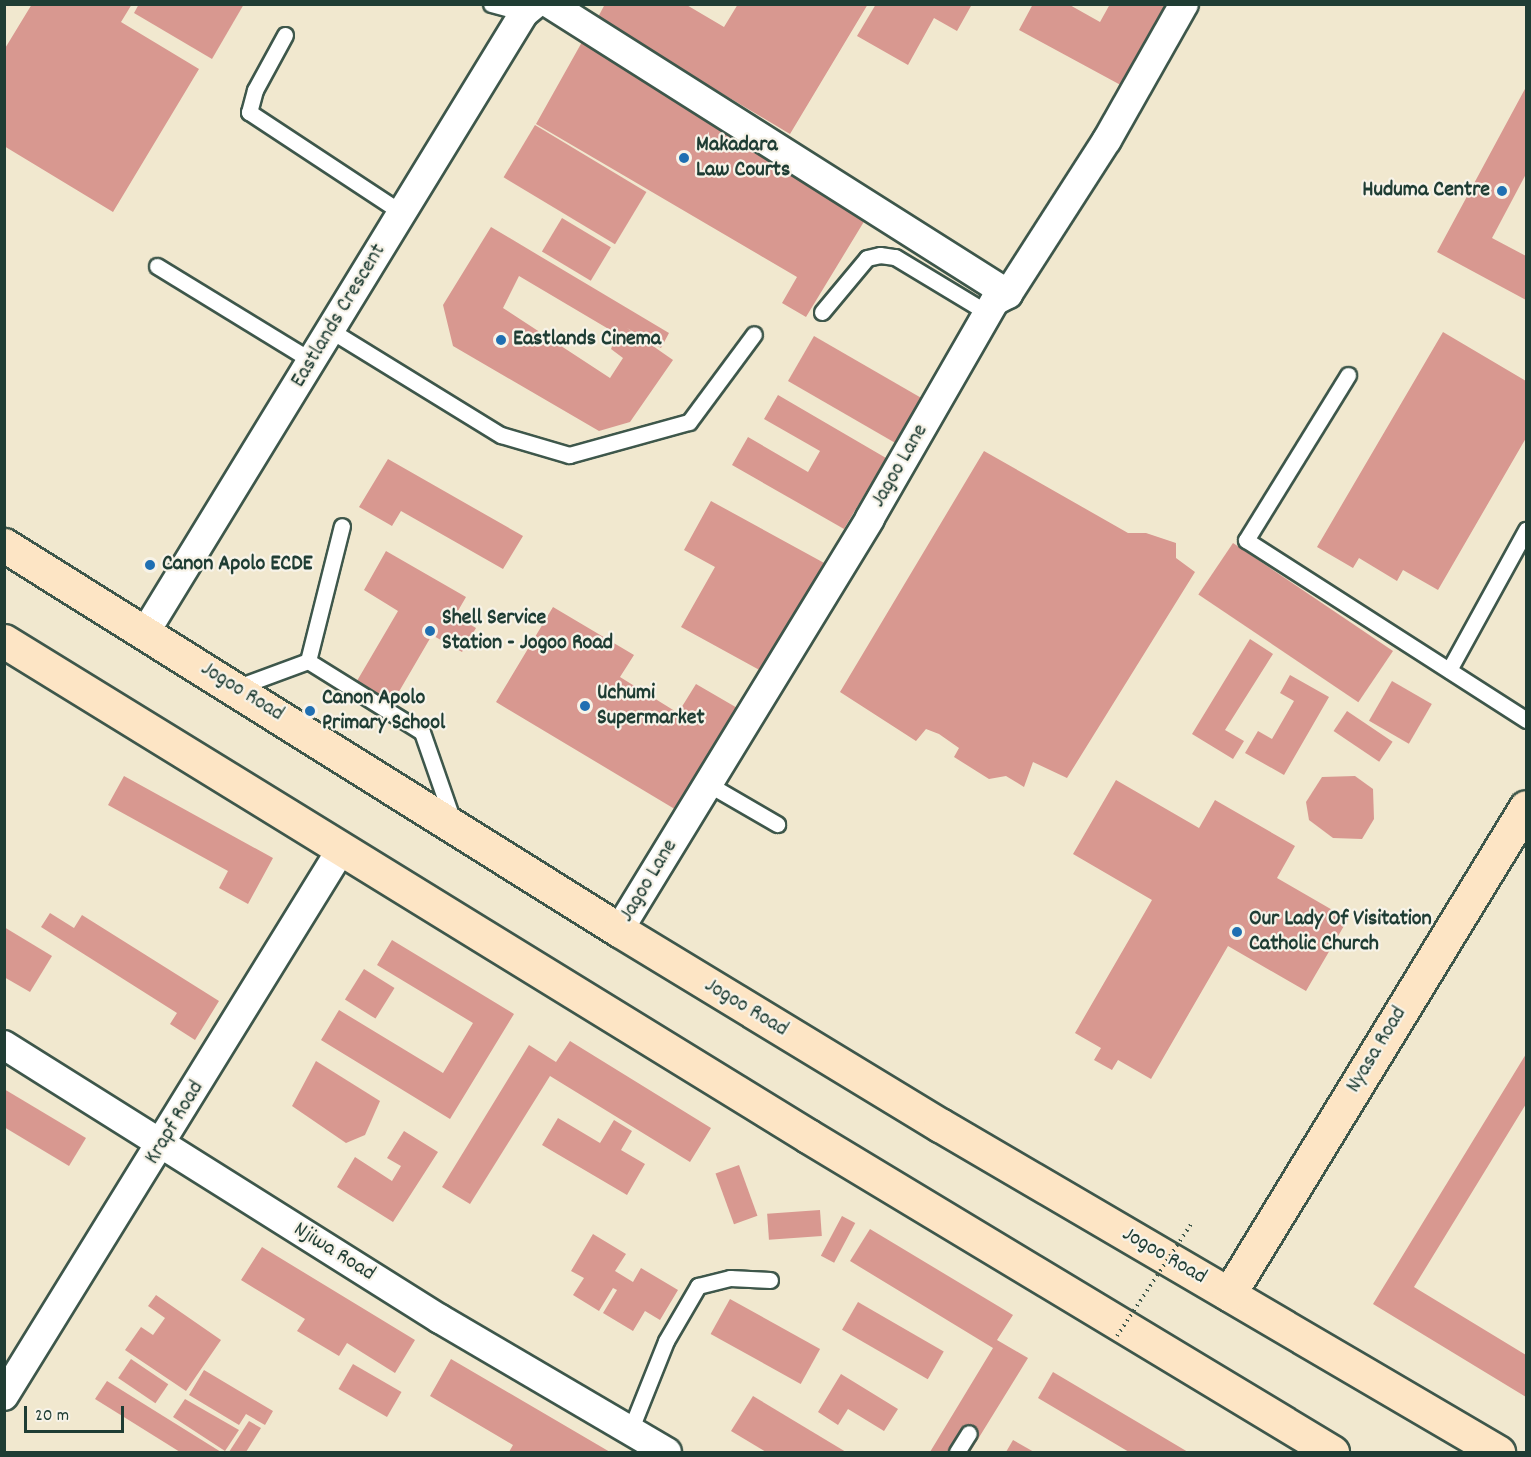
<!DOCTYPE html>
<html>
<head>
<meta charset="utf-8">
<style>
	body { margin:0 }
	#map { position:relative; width:1531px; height:1457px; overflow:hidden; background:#f1e8cf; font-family:Dekko,sans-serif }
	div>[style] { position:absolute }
	.building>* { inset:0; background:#d89890; transform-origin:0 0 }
	.roads { filter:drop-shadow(2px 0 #3e574b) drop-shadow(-2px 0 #3e574b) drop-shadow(0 2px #3e574b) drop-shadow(0 -2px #3e574b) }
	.lane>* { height:15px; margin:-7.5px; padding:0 7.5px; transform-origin:7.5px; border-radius:7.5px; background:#fff }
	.street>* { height:28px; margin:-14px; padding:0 14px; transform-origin:14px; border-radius:14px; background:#fff }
	.secondary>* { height:33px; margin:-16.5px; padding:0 16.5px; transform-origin:16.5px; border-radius:16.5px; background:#fde5c5 }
	.path-bridge>* { height:4px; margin-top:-2px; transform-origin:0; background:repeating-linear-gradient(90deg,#3e574b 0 1.5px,transparent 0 6px) }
	.dots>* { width:16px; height:16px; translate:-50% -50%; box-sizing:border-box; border:3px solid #f7f3e8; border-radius:50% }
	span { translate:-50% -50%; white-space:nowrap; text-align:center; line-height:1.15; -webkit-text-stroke:4.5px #f7f3e8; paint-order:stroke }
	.poi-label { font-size:22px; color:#1f3d34; font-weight:700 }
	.left { translate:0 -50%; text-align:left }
	.right { translate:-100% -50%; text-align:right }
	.street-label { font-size:22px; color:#1f3d34 }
	.frame { position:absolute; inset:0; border:6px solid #1f3d34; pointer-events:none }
	.scale { position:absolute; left:24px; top:1406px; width:100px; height:27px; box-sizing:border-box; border:3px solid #1f3d34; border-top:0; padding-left:8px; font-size:18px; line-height:21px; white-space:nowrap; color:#1f3d34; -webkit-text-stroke:4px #f7f3e8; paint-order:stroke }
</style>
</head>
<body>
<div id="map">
	<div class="building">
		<div style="clip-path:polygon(32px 4px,132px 4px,121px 22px,199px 69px,113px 212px,4px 146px,4px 50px)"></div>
		<div style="clip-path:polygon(139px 4px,244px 4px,212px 59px,134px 13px)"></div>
		<div style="clip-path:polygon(605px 4px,685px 4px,724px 27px,738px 4px,868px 4px,790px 134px,597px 19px)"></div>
		<div style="clip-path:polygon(876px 4px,968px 4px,971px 6px,957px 31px,934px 18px,908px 65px,857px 36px)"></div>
		<div style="clip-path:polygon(1033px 4px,1068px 4px,1100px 22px,1110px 4px,1174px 4px,1128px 89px,1019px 30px)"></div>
		<div style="clip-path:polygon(582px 42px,868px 215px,806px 317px,782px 303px,797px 277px,536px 124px)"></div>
		<div style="clip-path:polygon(1526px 87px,1526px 174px,1492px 238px,1526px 256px,1526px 300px,1437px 252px)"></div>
		<div style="left:535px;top:125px;width:130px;height:61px;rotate:31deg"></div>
		<div style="left:562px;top:218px;width:57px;height:39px;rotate:31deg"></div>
		<div style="clip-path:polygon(evenodd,491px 227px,669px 333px,661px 348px,627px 328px,673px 360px,630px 422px,599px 431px,453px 346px,443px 305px,491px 227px,519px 276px,617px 334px,611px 349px,623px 358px,610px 378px,503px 308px,519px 276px)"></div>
		<div style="clip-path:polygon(1443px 332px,1526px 381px,1526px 438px,1438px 590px,1403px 570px,1397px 581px,1359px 558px,1353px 568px,1317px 547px)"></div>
		<div style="left:814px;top:336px;width:129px;height:52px;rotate:30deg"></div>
		<div style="clip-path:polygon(778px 395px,886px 458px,844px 529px,732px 465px,748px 437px,808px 472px,820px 451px,764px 419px)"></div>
		<div style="clip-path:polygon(984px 451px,1128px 533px,1146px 533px,1176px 543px,1176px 558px,1195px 572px,1067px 778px,1033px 762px,1024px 787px,1006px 776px,989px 779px,954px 757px,959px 748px,939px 734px,926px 729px,916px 741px,840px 692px)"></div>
		<div style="clip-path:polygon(388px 459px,523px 536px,503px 569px,401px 511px,392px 526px,359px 507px)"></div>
		<div style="clip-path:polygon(711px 501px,826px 564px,765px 673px,681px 627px,715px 567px,684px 550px)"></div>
		<div style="left:1233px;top:543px;width:193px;height:62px;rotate:34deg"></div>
		<div style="clip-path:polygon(386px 551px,466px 597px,455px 616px,476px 628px,462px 652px,432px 635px,390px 707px,354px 686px,398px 611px,364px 590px)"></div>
		<div style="clip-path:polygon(553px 607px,634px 655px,620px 677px,678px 713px,696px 684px,739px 709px,678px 811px,496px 702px)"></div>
		<div style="clip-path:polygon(1250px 639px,1273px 654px,1225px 730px,1244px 741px,1233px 759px,1192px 734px)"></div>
		<div style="clip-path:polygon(1290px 675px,1329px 697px,1284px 775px,1245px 753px,1258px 731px,1272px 739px,1294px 701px,1280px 693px)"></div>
		<div style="left:1392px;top:681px;width:46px;height:46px;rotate:30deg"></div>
		<div style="left:1347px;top:711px;width:55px;height:24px;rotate:34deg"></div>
		<div style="clip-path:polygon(124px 776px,273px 858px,248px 904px,219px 888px,228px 871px,108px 805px)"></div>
		<div style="clip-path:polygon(1355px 776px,1373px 789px,1374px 819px,1362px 839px,1333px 838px,1309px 820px,1306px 802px,1322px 777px)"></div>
		<div style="clip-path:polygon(1116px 780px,1199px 828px,1215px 800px,1295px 846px,1277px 878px,1348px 919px,1306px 991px,1228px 946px,1151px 1079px,1118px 1060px,1112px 1070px,1094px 1060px,1101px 1048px,1075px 1033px,1152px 900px,1073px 854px)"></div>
		<div style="clip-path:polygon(50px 913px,74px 928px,82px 915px,219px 1001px,195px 1040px,170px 1024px,177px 1013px,41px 927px)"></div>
		<div style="clip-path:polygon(4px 927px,52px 956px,30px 992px,4px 977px)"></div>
		<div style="clip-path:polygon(392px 940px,514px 1014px,450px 1119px,321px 1040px,339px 1010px,443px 1073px,473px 1023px,377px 965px)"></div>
		<div style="left:364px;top:969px;width:36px;height:36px;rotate:32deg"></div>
		<div style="clip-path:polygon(570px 1041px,711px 1128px,690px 1162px,550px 1076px,470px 1204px,442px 1187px,529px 1045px,556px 1062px)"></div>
		<div style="clip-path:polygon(1526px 1054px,1526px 1104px,1414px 1287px,1526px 1355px,1526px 1397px,1373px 1304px)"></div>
		<div style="clip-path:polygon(316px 1061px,380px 1101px,365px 1135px,346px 1143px,292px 1106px)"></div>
		<div style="clip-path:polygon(4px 1089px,86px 1138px,69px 1166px,4px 1127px)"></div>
		<div style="clip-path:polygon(558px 1118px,600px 1143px,614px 1120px,632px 1131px,621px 1150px,645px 1164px,627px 1195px,542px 1145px)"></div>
		<div style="clip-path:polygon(404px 1131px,438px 1152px,393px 1222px,337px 1187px,355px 1157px,392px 1181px,401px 1166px,387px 1158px)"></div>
		<div style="left:739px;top:1165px;width:54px;height:25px;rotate:70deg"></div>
		<div style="left:820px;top:1210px;width:26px;height:53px;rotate:86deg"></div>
		<div style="left:842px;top:1216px;width:15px;height:45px;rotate:28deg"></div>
		<div style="clip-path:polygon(870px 1229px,1013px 1315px,997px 1340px,1028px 1358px,970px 1452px,930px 1452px,993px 1348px,850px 1261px)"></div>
		<div style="clip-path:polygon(593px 1234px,626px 1254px,615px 1271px,633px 1282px,641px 1268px,678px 1290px,660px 1320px,645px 1311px,633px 1331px,603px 1313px,617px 1290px,613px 1288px,599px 1311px,573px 1295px,584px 1278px,571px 1271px)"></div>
		<div style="clip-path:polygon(262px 1247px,415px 1340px,395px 1373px,347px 1343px,339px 1356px,297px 1331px,305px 1319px,241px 1280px)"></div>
		<div style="clip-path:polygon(156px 1295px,221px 1340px,186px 1391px,125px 1350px,141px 1327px,153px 1335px,165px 1318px,148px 1306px)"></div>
		<div style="left:730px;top:1299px;width:103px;height:40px;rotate:29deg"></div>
		<div style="left:858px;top:1302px;width:99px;height:32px;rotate:30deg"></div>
		<div style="left:131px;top:1359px;width:45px;height:23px;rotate:34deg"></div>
		<div style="clip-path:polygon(451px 1359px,610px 1452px,509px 1452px,513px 1445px,430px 1396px)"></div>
		<div style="left:353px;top:1364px;width:56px;height:29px;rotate:30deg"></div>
		<div style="clip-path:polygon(204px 1370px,273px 1411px,265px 1425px,246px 1414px,239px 1425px,189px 1395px)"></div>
		<div style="clip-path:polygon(1053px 1372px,1188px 1452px,1129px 1452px,1038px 1398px)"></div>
		<div style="clip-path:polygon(841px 1374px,898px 1409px,884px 1431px,848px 1409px,838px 1425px,818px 1412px)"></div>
		<div style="clip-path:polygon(107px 1381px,221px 1452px,180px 1452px,95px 1399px)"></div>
		<div style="clip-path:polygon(753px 1396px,846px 1452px,766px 1452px,731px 1431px)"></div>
		<div style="clip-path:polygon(185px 1399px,239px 1430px,225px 1451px,173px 1417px)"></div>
		<div style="clip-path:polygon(249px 1421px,261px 1428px,246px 1452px,229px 1452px)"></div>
		<div style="clip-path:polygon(1013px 1440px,1034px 1452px,1006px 1452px)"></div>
	</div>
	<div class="roads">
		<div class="lane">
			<div style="left:491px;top:4px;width:34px;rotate:15deg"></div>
			<div style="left:285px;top:35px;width:63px;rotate:118.6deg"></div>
			<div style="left:255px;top:90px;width:23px;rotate:105deg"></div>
			<div style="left:249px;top:112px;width:183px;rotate:33.4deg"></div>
			<div style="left:157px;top:266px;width:182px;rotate:31.5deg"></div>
			<div style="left:822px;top:312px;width:70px;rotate:-50.2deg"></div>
			<div style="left:867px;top:258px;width:13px;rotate:-13deg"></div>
			<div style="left:880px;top:255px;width:15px;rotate:8deg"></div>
			<div style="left:895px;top:257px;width:109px;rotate:31.1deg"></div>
			<div style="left:330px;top:330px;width:201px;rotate:31.6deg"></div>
			<div style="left:501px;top:435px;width:71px;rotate:16.4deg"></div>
			<div style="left:569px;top:455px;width:124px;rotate:-15.4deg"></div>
			<div style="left:689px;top:422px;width:109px;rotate:-53.5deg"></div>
			<div style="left:1348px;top:375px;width:194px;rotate:121.7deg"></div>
			<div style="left:1246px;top:540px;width:333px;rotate:32.7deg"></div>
			<div style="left:308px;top:661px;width:139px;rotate:-75.9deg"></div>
			<div style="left:1449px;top:670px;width:160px;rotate:-61.2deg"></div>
			<div style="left:235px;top:688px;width:78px;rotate:-20.3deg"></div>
			<div style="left:308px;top:661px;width:134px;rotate:31.9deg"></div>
			<div style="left:422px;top:732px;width:94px;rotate:70.8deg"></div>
			<div style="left:708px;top:784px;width:80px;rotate:30.1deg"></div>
			<div style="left:630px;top:1431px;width:97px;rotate:-68.2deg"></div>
			<div style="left:666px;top:1341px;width:64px;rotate:-59.8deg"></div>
			<div style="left:698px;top:1286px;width:33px;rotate:-14deg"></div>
			<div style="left:730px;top:1278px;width:40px;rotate:2.9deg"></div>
			<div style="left:957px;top:1452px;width:22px;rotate:-58deg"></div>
		</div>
		<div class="street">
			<div style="left:550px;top:4px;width:542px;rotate:32.34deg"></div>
			<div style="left:146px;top:631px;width:724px;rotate:-58.55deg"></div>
			<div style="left:524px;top:13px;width:14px;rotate:-39deg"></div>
			<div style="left:619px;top:930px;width:482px;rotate:-58.6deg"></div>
			<div style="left:870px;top:518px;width:250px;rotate:-60.1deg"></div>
			<div style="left:995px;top:301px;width:15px;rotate:-28deg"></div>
			<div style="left:1008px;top:294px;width:183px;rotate:-57.3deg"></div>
			<div style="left:1107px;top:140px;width:156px;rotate:-60.5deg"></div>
			<div style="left:4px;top:1045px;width:515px;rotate:32.15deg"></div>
			<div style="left:440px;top:1319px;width:263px;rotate:30.4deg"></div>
			<div style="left:4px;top:1396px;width:644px;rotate:-58.33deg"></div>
		</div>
		<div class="secondary">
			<div style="left:4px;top:545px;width:726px;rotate:32.05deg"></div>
			<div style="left:619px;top:930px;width:376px;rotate:31.3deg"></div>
			<div style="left:940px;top:1125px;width:647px;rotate:30.37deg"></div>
			<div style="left:4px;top:641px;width:944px;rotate:31.62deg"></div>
			<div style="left:808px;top:1136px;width:612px;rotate:31.09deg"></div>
			<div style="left:1229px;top:1294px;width:570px;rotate:-58.62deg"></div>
		</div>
	</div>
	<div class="path-bridge">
		<div style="left:1117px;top:1336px;width:134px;rotate:-56.5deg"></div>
	</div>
	<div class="dots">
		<div style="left:684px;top:158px;background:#1f6fb2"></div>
		<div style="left:1502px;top:191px;background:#1f6fb2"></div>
		<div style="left:501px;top:340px;background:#1f6fb2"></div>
		<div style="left:150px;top:565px;background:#1f6fb2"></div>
		<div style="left:430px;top:631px;background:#1f6fb2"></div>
		<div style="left:585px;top:706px;background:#1f6fb2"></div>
		<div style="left:310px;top:711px;background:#1f6fb2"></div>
		<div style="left:1237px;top:932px;background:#1f6fb2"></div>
	</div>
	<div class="poi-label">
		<span class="left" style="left:696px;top:158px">Makadara<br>Law Courts</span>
		<span class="right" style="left:1490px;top:191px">Huduma Centre</span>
		<span class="left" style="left:513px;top:340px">Eastlands Cinema</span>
		<span class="left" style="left:162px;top:565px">Canon Apolo ECDE</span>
		<span class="left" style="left:442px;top:631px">Shell Service<br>Station - Jogoo Road</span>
		<span class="left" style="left:597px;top:706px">Uchumi<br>Supermarket</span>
		<span class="left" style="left:322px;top:711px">Canon Apolo<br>Primary School</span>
		<span class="left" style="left:1249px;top:932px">Our Lady Of Visitation<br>Catholic Church</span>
	</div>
	<div class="street-label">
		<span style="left:339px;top:316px;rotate:-59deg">Eastlands Crescent</span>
		<span style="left:900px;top:466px;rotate:-60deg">Jagoo Lane</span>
		<span style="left:242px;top:692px;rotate:32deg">Jogoo Road</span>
		<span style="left:649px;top:881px;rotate:-59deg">Jagoo Lane</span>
		<span style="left:746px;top:1008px;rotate:31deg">Jogoo Road</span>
		<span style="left:1377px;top:1050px;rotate:-59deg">Nyasa Road</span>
		<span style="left:175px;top:1123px;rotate:-59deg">Krapf Road</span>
		<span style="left:334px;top:1252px;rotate:32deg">Njiwa Road</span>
		<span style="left:1164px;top:1256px;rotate:30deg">Jogoo Road</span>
	</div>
	<div class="frame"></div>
	<div class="scale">20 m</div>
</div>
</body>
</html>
